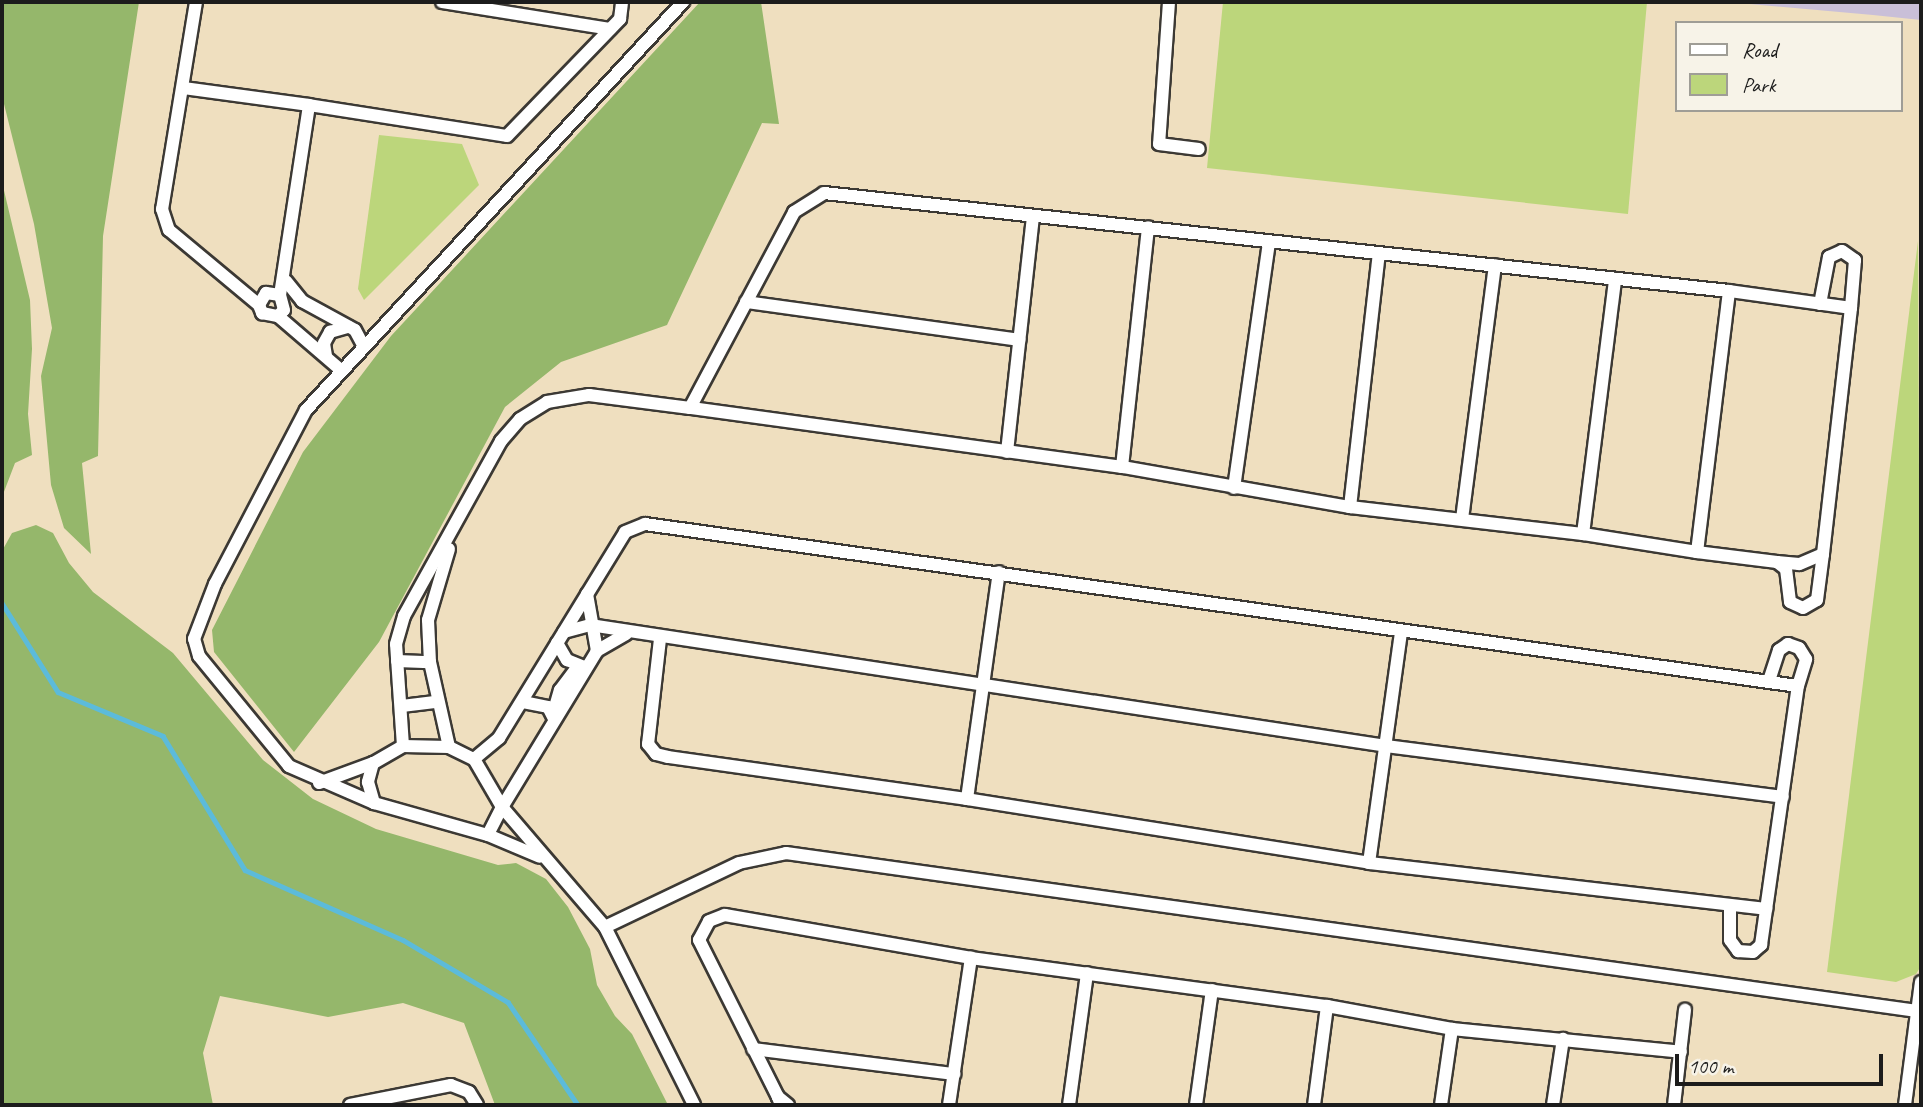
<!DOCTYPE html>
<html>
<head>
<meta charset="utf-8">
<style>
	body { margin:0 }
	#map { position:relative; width:1923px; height:1107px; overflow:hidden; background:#efdfbf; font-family:Caveat,sans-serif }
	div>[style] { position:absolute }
	.industrial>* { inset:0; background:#c9bfd8 }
	.green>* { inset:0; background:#bcd67b }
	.forest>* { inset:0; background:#95b76b }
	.stream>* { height:4.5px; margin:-2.25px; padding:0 2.25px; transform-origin:2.25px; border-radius:2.25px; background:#5cbbda }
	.roads { filter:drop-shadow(2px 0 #3c3934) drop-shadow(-2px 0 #3c3934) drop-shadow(0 2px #3c3934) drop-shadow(0 -2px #3c3934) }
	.minor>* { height:12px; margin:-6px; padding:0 6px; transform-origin:6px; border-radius:6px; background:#fff }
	span { translate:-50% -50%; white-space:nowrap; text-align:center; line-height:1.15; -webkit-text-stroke:6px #f7f3e8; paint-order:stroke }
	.frame { position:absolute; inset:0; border:4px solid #1c1c1c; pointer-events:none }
	.legend { position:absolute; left:1675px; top:21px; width:228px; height:91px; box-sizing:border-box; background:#f7f3e8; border:2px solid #9f9d96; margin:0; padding:9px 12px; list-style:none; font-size:21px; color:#1c1c1c }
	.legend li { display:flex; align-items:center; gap:14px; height:35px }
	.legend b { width:35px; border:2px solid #9f9d96 }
	.scale { position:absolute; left:1675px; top:1054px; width:208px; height:32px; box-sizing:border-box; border:4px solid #1c1c1c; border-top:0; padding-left:9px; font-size:21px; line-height:24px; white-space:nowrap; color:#1c1c1c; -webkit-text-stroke:5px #f7f3e8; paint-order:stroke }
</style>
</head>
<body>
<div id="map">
	<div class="industrial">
		<div style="clip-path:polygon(1727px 2px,1921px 2px,1921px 20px,1873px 15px)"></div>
	</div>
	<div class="green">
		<div style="clip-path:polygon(1223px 2px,1647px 2px,1628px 214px,1207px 168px)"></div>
		<div style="clip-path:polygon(379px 135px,462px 144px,479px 185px,364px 300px,358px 289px)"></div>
		<div style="clip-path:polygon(1918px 241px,1921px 966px,1916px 974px,1896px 982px,1827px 972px)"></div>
	</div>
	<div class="forest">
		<div style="clip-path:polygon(2px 2px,139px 2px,103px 236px,98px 456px,82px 463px,91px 554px,64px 528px,51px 485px,41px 376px,52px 328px,34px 224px,2px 96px)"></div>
		<div style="clip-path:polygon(700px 2px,761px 2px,779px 124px,762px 123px,667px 325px,561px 362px,505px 407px,379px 642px,294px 752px,214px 652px,212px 630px,303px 452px,391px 336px)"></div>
		<div style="clip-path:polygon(2px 182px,30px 300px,32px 349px,28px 414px,32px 455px,15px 463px,2px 497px)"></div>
		<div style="clip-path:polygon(36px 525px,53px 533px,69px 563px,93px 592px,173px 653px,263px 760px,313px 799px,376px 829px,498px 865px,516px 863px,546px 879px,568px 907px,590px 949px,597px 985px,615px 1016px,632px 1034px,668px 1105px,495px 1105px,464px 1023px,403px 1003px,328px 1017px,220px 996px,203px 1053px,213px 1105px,2px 1105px,2px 551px,12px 533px)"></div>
	</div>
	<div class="stream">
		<div style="left:2px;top:603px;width:105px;rotate:57.8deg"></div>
		<div style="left:58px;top:692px;width:114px;rotate:22.7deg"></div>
		<div style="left:163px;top:736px;width:157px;rotate:58.5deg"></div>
		<div style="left:245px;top:870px;width:173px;rotate:23.9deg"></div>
		<div style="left:403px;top:940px;width:122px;rotate:30.6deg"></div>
		<div style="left:508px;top:1002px;width:125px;rotate:55.8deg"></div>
	</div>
	<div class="roads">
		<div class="minor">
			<div style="left:196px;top:2px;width:210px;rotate:99.3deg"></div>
			<div style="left:162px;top:209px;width:22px;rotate:72deg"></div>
			<div style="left:169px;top:230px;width:117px;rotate:39.8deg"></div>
			<div style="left:259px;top:305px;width:9px;rotate:69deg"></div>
			<div style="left:262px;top:313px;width:16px;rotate:11deg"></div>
			<div style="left:278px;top:316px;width:84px;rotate:40.7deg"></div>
			<div style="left:442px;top:2px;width:170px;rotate:9.1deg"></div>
			<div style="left:1169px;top:2px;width:142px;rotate:94deg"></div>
			<div style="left:1159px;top:144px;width:40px;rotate:7.1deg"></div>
			<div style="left:184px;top:88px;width:126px;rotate:7.7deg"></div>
			<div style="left:286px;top:281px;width:26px;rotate:51deg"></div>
			<div style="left:302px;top:301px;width:60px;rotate:28.7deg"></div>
			<div style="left:355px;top:330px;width:19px;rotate:62deg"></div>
			<div style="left:746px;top:302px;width:276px;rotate:7.9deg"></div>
			<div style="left:1820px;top:304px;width:48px;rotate:-79.2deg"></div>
			<div style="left:1829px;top:257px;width:14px;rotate:-25deg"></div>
			<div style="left:1842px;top:251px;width:16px;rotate:35deg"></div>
			<div style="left:1855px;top:260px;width:48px;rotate:94.8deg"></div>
			<div style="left:259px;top:305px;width:14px;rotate:-60deg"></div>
			<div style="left:266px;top:293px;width:14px;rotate:8deg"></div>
			<div style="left:278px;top:316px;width:8px;rotate:-45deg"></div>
			<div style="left:284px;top:310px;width:16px;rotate:-105deg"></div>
			<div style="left:280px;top:295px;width:192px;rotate:-81.3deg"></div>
			<div style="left:309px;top:105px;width:200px;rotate:8.9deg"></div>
			<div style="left:507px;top:136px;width:163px;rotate:-46deg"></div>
			<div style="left:620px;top:19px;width:17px;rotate:-83deg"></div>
			<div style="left:326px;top:356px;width:13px;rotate:-99deg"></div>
			<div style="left:324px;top:343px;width:13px;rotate:-61deg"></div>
			<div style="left:330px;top:332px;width:19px;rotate:-16deg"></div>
			<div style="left:1007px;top:452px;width:235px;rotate:-83.7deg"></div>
			<div style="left:1122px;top:467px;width:241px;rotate:-83.8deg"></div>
			<div style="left:1234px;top:488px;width:249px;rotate:-81.9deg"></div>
			<div style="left:1350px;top:507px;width:255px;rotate:-83.5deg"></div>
			<div style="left:1462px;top:519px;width:256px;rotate:-82.6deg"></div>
			<div style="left:1583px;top:534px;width:257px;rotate:-82.8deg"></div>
			<div style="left:449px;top:549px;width:74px;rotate:106.5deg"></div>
			<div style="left:428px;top:620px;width:42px;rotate:87.3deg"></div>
			<div style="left:430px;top:662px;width:87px;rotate:77.4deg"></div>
			<div style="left:449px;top:747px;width:28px;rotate:26deg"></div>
			<div style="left:474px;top:759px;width:56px;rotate:59.7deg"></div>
			<div style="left:502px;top:807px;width:31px;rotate:117deg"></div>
			<div style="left:1697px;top:552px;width:263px;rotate:-83deg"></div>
			<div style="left:1777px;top:562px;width:11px;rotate:38deg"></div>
			<div style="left:1786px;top:569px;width:33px;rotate:83deg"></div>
			<div style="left:1790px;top:602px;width:14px;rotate:25deg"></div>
			<div style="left:1803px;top:608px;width:16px;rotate:-30deg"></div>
			<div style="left:1817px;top:600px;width:46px;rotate:-82.6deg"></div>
			<div style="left:1823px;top:554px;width:26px;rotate:157deg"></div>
			<div style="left:1799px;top:564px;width:22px;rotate:-175deg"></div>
			<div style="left:1777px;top:562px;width:81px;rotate:-172.9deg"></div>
			<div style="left:1697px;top:552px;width:115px;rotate:-171deg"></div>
			<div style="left:1583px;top:534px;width:235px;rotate:-173.4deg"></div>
			<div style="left:1350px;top:507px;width:231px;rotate:-170deg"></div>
			<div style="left:1122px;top:467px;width:436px;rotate:-172.2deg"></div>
			<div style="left:690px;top:408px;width:222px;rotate:-62deg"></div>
			<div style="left:794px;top:212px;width:36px;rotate:-32deg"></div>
			<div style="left:824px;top:193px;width:910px;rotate:6.18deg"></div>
			<div style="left:1729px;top:291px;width:123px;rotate:7.9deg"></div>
			<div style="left:1851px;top:308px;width:248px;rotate:96.5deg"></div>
			<div style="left:587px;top:594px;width:58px;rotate:80deg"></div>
			<div style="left:564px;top:632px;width:27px;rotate:-15deg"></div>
			<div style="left:590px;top:625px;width:805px;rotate:8.64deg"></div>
			<div style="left:1386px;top:746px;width:400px;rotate:7.3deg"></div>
			<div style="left:626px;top:634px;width:34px;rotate:150deg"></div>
			<div style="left:597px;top:651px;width:183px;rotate:121.3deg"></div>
			<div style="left:502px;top:807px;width:158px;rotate:49.4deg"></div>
			<div style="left:605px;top:927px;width:199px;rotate:63.4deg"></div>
			<div style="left:660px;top:639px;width:106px;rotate:96.5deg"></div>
			<div style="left:648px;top:744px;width:13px;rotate:51deg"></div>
			<div style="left:656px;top:754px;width:12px;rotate:14deg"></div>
			<div style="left:668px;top:757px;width:302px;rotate:8deg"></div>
			<div style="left:967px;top:799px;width:407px;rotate:9deg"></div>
			<div style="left:1369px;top:863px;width:400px;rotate:6.6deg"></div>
			<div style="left:557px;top:643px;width:20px;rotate:60deg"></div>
			<div style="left:567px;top:660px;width:18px;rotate:22deg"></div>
			<div style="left:397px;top:661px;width:33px;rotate:2deg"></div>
			<div style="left:523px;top:702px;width:25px;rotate:11deg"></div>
			<div style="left:548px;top:707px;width:13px;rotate:63deg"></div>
			<div style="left:402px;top:706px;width:35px;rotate:-7deg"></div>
			<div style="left:553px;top:714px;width:25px;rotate:-74deg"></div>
			<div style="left:560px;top:690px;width:30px;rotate:-53deg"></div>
			<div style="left:403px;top:746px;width:102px;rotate:-93.9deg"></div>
			<div style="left:396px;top:644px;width:29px;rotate:-74deg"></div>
			<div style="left:404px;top:616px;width:200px;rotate:-61deg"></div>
			<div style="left:501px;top:441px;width:29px;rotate:-49deg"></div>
			<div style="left:520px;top:419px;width:32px;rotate:-32deg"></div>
			<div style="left:547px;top:402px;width:43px;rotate:-9.5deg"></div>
			<div style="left:589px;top:395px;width:102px;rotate:7.3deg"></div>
			<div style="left:449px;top:747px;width:46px;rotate:-178.8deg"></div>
			<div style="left:403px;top:746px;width:34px;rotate:150deg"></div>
			<div style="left:373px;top:763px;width:20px;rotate:105deg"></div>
			<div style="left:368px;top:782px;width:22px;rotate:74deg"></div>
			<div style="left:374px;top:803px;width:118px;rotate:15.7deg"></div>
			<div style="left:488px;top:835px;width:56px;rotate:22.9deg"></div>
			<div style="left:474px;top:759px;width:33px;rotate:-40deg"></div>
			<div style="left:499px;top:738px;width:241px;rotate:-58.5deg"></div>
			<div style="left:625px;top:532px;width:22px;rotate:-22deg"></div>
			<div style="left:645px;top:524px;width:1164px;rotate:8deg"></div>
			<div style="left:319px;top:783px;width:58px;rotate:-20.3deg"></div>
			<div style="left:967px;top:799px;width:229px;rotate:-82deg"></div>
			<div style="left:374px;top:803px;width:93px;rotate:-156.5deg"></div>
			<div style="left:289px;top:766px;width:142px;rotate:-129.3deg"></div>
			<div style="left:199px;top:656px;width:18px;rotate:-106deg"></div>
			<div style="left:194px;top:639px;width:59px;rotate:-69.1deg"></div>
			<div style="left:215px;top:584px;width:196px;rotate:-62.4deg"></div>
			<div style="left:306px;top:410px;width:556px;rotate:-47.26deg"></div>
			<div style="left:1369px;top:863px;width:233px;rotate:-82.1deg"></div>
			<div style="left:1730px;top:907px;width:33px;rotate:90deg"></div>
			<div style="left:1730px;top:940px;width:14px;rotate:54deg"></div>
			<div style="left:1738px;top:951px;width:15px;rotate:4deg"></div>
			<div style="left:1753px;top:952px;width:11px;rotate:-41deg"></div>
			<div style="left:1761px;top:945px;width:262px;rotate:-81.9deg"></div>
			<div style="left:1798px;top:686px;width:28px;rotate:-73deg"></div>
			<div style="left:1806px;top:659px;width:13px;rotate:-122deg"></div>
			<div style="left:1799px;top:648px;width:12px;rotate:-160deg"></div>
			<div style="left:1788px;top:644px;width:11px;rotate:146deg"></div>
			<div style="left:1779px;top:650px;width:33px;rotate:108deg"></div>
			<div style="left:605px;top:927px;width:148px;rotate:-25.5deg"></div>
			<div style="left:739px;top:863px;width:48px;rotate:-12deg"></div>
			<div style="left:786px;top:853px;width:1142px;rotate:7.95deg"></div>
			<div style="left:753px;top:1049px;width:203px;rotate:7.1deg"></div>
			<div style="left:778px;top:1097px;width:176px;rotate:-116.7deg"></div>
			<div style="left:699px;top:940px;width:21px;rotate:-62deg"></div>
			<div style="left:709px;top:921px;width:17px;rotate:-21deg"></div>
			<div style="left:725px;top:915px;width:250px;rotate:9.9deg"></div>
			<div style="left:971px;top:958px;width:359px;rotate:7.7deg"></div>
			<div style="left:1327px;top:1006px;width:127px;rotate:10.4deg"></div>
			<div style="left:1452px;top:1029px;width:230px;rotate:5.7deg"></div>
			<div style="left:350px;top:1105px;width:103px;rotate:-11.2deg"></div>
			<div style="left:451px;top:1085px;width:19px;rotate:21deg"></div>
			<div style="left:469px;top:1092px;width:15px;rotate:58deg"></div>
			<div style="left:781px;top:1105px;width:9px;rotate:-111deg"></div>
			<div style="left:778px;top:1097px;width:13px;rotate:39deg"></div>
			<div style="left:949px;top:1105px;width:149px;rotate:-81.5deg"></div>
			<div style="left:1069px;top:1105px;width:133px;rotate:-82.2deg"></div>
			<div style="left:1196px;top:1105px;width:116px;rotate:-82.1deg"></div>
			<div style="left:1314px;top:1105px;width:100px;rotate:-82.5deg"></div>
			<div style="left:1441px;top:1105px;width:77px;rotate:-81.8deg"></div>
			<div style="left:1553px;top:1105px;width:67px;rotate:-81.4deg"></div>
			<div style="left:1674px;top:1105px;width:96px;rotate:-83.4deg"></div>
			<div style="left:1905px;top:1105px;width:124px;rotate:-82.6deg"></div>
		</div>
	</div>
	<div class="frame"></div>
	<ul class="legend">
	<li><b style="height:9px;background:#fff"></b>Road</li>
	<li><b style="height:19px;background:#bcd67b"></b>Park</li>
	</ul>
	<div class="scale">100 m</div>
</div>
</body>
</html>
